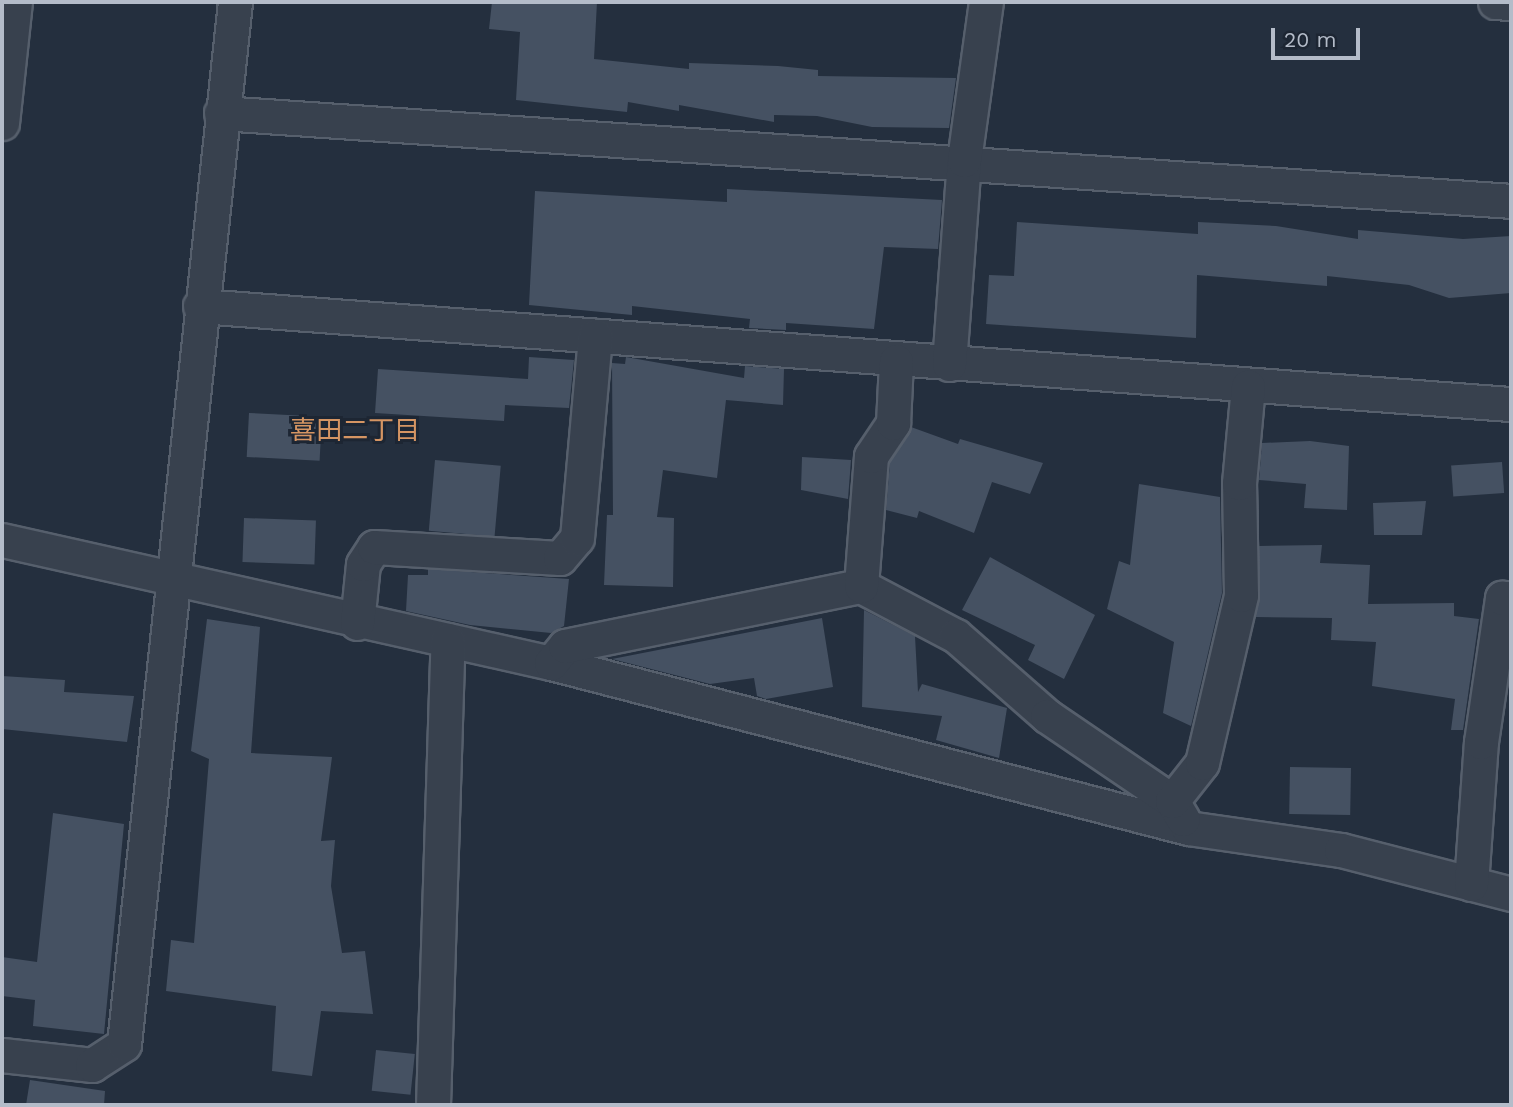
<!DOCTYPE html>
<html>
<head>
<meta charset="utf-8">
<style>
	body { margin:0 }
	#map { position:relative; width:1513px; height:1107px; overflow:hidden; background:#242f3e; font-family:"Work Sans","Noto Sans JP",sans-serif }
	div>[style] { position:absolute }
	.building>* { inset:0; background:#455162; transform-origin:0 0 }
	.roads { filter:drop-shadow(2px 0 #565f6c) drop-shadow(-2px 0 #565f6c) drop-shadow(0 2px #565f6c) drop-shadow(0 -2px #565f6c) }
	.minor>* { height:33px; margin:-16.5px; padding:0 16.5px; transform-origin:16.5px; border-radius:16.5px; background:#38414e }
	span { translate:-50% -50%; white-space:nowrap; text-align:center; line-height:1.15; -webkit-text-stroke:6px #1d2633; paint-order:stroke }
	.neighbourhood-label { font-size:26px; color:#d59563 }
	.frame { position:absolute; inset:0; border:4px solid #b4bcc9; pointer-events:none }
	.scale { position:absolute; left:1271px; top:28px; width:89px; height:32px; box-sizing:border-box; border:4px solid #b4bcc9; border-top:0; padding-left:9px; font-size:21px; line-height:24px; white-space:nowrap; color:#b4bcc9; -webkit-text-stroke:5px #1d2633; paint-order:stroke }
</style>
</head>
<body>
<div id="map">
	<div class="building">
		<div style="clip-path:polygon(492px 2px,597px 2px,594px 59px,689px 69px,689px 63px,778px 66px,818px 70px,818px 76px,956px 78px,949px 128px,872px 127px,817px 116px,774px 115px,774px 122px,679px 105px,679px 111px,628px 102px,627px 112px,516px 100px,520px 32px,489px 29px)"></div>
		<div style="clip-path:polygon(727px 189px,942px 200px,938px 249px,884px 247px,874px 329px,786px 323px,786px 330px,749px 328px,750px 319px,632px 306px,632px 315px,529px 305px,535px 191px,727px 202px)"></div>
		<div style="clip-path:polygon(1017px 222px,1198px 234px,1198px 222px,1276px 226px,1358px 239px,1358px 230px,1463px 239px,1511px 236px,1511px 293px,1449px 298px,1409px 285px,1327px 276px,1327px 286px,1197px 275px,1196px 338px,986px 324px,989px 275px,1014px 276px)"></div>
		<div style="clip-path:polygon(529px 357px,574px 360px,569px 408px,505px 405px,504px 421px,375px 413px,378px 369px,528px 379px)"></div>
		<div style="clip-path:polygon(626px 357px,744px 378px,745px 366px,784px 369px,783px 405px,726px 400px,717px 478px,663px 470px,657px 517px,674px 518px,673px 587px,604px 585px,607px 515px,613px 515px,612px 363px,625px 364px)"></div>
		<div style="left:249px;top:413px;width:73px;height:44px;rotate:3deg"></div>
		<div style="clip-path:polygon(911px 427px,958px 444px,960px 439px,1043px 463px,1030px 494px,992px 482px,974px 533px,919px 511px,917px 518px,886px 510px,890px 462px)"></div>
		<div style="clip-path:polygon(1310px 441px,1349px 446px,1347px 510px,1304px 508px,1306px 484px,1259px 480px,1262px 443px)"></div>
		<div style="clip-path:polygon(802px 457px,851px 460px,848px 499px,801px 490px)"></div>
		<div style="left:435px;top:460px;width:66px;height:71px;rotate:5deg"></div>
		<div style="left:1502px;top:462px;width:31px;height:51px;rotate:86deg"></div>
		<div style="clip-path:polygon(1139px 484px,1220px 497px,1222px 593px,1191px 726px,1163px 713px,1174px 642px,1107px 609px,1119px 561px,1130px 565px)"></div>
		<div style="clip-path:polygon(1426px 501px,1422px 535px,1374px 535px,1373px 503px)"></div>
		<div style="left:244px;top:518px;width:72px;height:44px;rotate:2deg"></div>
		<div style="clip-path:polygon(1322px 545px,1320px 563px,1370px 565px,1368px 604px,1454px 603px,1454px 616px,1479px 619px,1463px 730px,1451px 730px,1455px 699px,1372px 686px,1376px 642px,1331px 640px,1332px 618px,1256px 617px,1259px 546px)"></div>
		<div style="clip-path:polygon(990px 557px,1095px 615px,1064px 679px,1028px 660px,1035px 645px,962px 610px)"></div>
		<div style="clip-path:polygon(428px 569px,569px 579px,564px 626px,551px 633px,470px 625px,406px 611px,408px 575px,428px 575px)"></div>
		<div style="clip-path:polygon(864px 610px,915px 636px,918px 692px,922px 684px,1007px 708px,999px 758px,936px 740px,942px 716px,862px 707px)"></div>
		<div style="clip-path:polygon(822px 618px,833px 687px,766px 699px,757px 696px,754px 678px,710px 684px,612px 659px)"></div>
		<div style="clip-path:polygon(207px 619px,260px 627px,251px 753px,332px 757px,321px 841px,335px 840px,331px 886px,342px 953px,365px 951px,373px 1014px,321px 1011px,312px 1076px,272px 1071px,276px 1006px,166px 991px,171px 940px,194px 943px,209px 759px,191px 751px)"></div>
		<div style="clip-path:polygon(2px 676px,65px 680px,64px 692px,134px 696px,127px 742px,2px 729px)"></div>
		<div style="left:1351px;top:768px;width:47px;height:61px;rotate:91deg"></div>
		<div style="clip-path:polygon(53px 813px,124px 824px,104px 1034px,33px 1026px,35px 1000px,2px 996px,2px 957px,37px 962px)"></div>
		<div style="left:376px;top:1050px;width:39px;height:41px;rotate:6deg"></div>
		<div style="clip-path:polygon(30px 1080px,105px 1091px,104px 1105px,26px 1105px)"></div>
	</div>
	<div class="roads">
		<div class="minor">
			<div style="left:1495px;top:2px;width:16px;rotate:4deg"></div>
			<div style="left:221px;top:113px;width:1293px;rotate:3.9deg"></div>
			<div style="left:2px;top:123px;width:122px;rotate:-83.9deg"></div>
			<div style="left:200px;top:306px;width:1315px;rotate:4.28deg"></div>
			<div style="left:949px;top:364px;width:205px;rotate:-85.8deg"></div>
			<div style="left:964px;top:160px;width:160px;rotate:-82.1deg"></div>
			<div style="left:2px;top:540px;width:563px;rotate:12.63deg"></div>
			<div style="left:551px;top:663px;width:658px;rotate:14.52deg"></div>
			<div style="left:1188px;top:828px;width:155px;rotate:8.2deg"></div>
			<div style="left:1341px;top:850px;width:176px;rotate:14.5deg"></div>
			<div style="left:861px;top:586px;width:107px;rotate:27.8deg"></div>
			<div style="left:956px;top:636px;width:121px;rotate:41.3deg"></div>
			<div style="left:1047px;top:716px;width:151px;rotate:34.2deg"></div>
			<div style="left:1172px;top:801px;width:21px;rotate:59deg"></div>
			<div style="left:357px;top:623px;width:59px;rotate:-84.2deg"></div>
			<div style="left:363px;top:564px;width:20px;rotate:-57deg"></div>
			<div style="left:374px;top:547px;width:186px;rotate:3.4deg"></div>
			<div style="left:560px;top:558px;width:26px;rotate:-50deg"></div>
			<div style="left:577px;top:538px;width:203px;rotate:-84.9deg"></div>
			<div style="left:551px;top:663px;width:22px;rotate:-51deg"></div>
			<div style="left:565px;top:646px;width:302px;rotate:-11.5deg"></div>
			<div style="left:861px;top:586px;width:130px;rotate:-85.6deg"></div>
			<div style="left:871px;top:456px;width:40px;rotate:-56deg"></div>
			<div style="left:893px;top:423px;width:62px;rotate:-87.2deg"></div>
			<div style="left:1172px;top:801px;width:48px;rotate:-51.7deg"></div>
			<div style="left:1202px;top:763px;width:172px;rotate:-76.9deg"></div>
			<div style="left:1241px;top:595px;width:112px;rotate:-91deg"></div>
			<div style="left:1239px;top:483px;width:97px;rotate:-84.7deg"></div>
			<div style="left:1471px;top:884px;width:142px;rotate:-86deg"></div>
			<div style="left:1481px;top:742px;width:146px;rotate:-81.7deg"></div>
			<div style="left:1502px;top:598px;width:9px"></div>
			<div style="left:2px;top:1055px;width:91px;rotate:6.3deg"></div>
			<div style="left:92px;top:1065px;width:38px;rotate:-33deg"></div>
			<div style="left:124px;top:1044px;width:1048px;rotate:-83.92deg"></div>
			<div style="left:433px;top:1105px;width:465px;rotate:-88.2deg"></div>
		</div>
	</div>
	<div class="neighbourhood-label">
		<span style="left:355px;top:431px">喜田二丁目</span>
	</div>
	<div class="frame"></div>
	<div class="scale">20 m</div>
</div>
</body>
</html>
